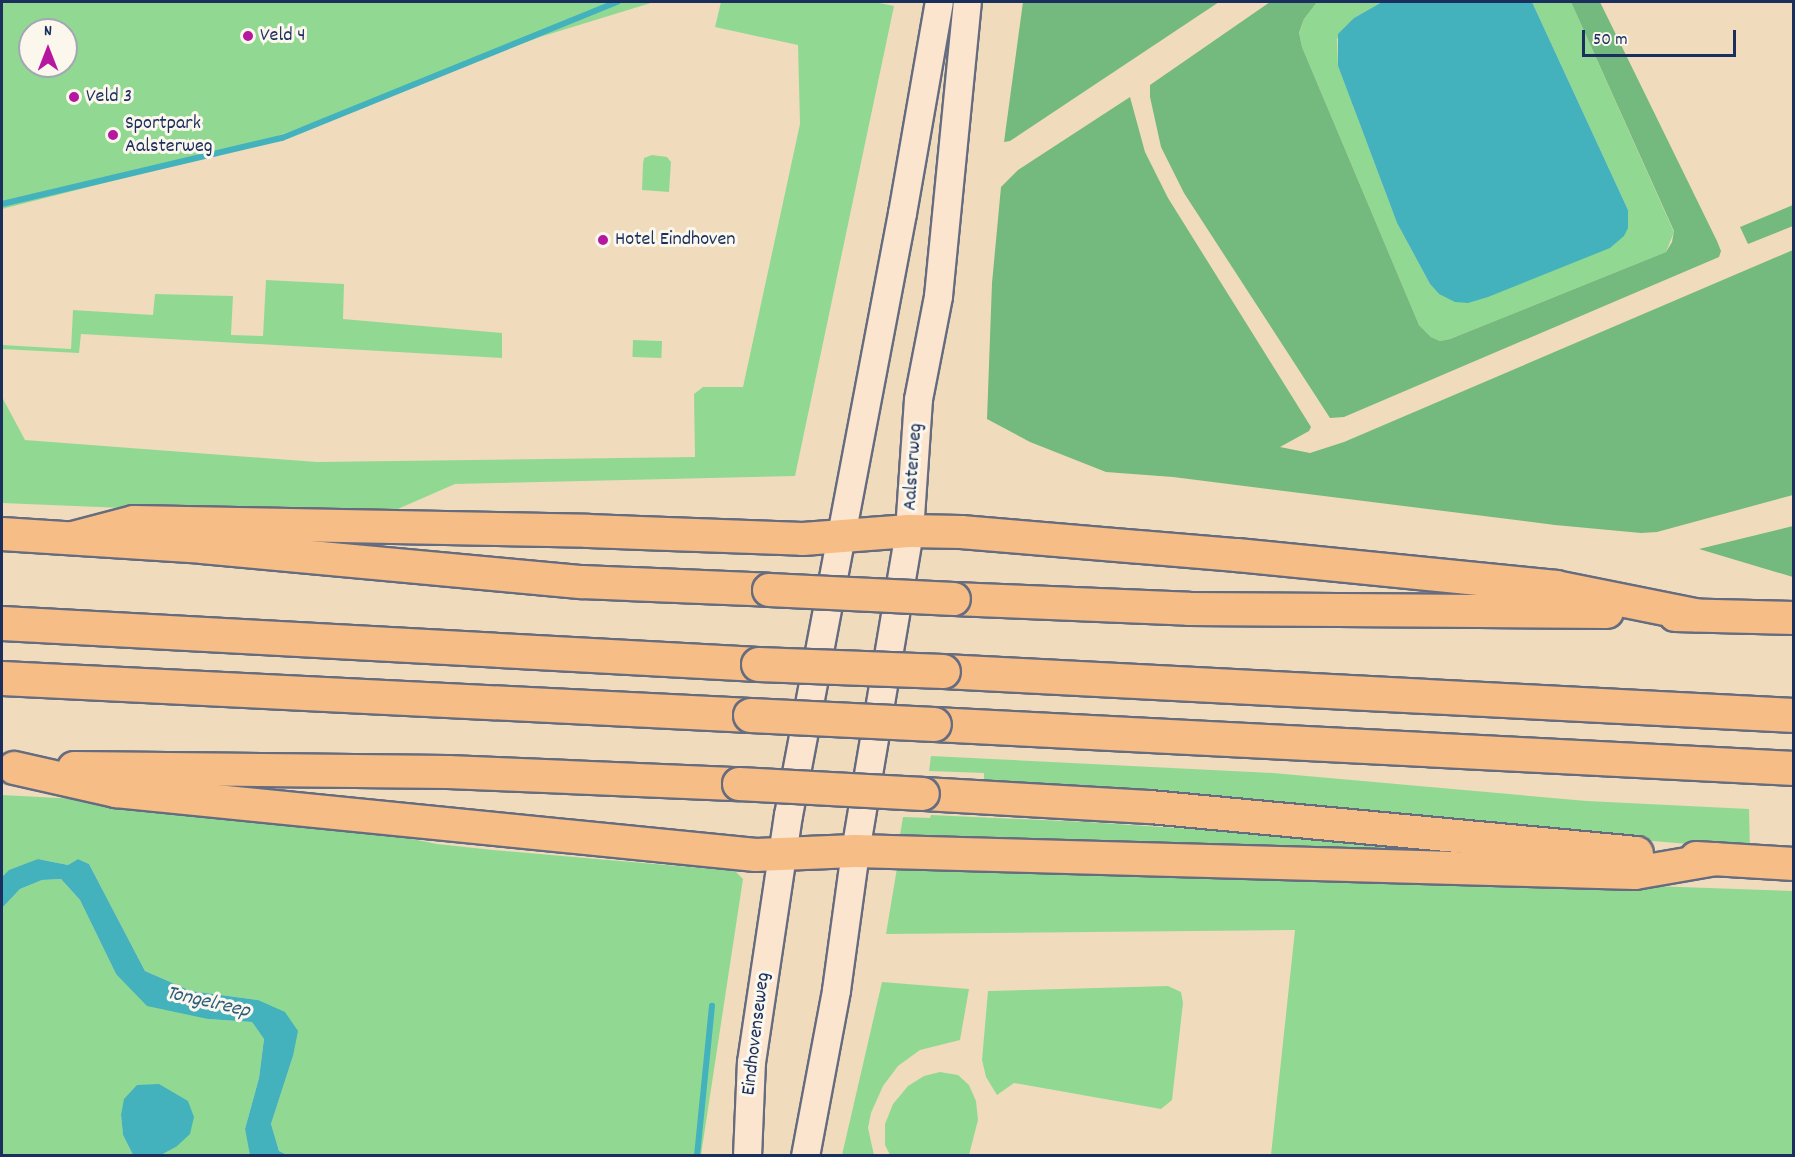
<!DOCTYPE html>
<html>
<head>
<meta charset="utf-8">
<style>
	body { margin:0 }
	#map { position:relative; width:1795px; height:1157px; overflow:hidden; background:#f0dcbc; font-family:Dekko,sans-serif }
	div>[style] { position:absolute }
	.green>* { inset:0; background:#91d993; transform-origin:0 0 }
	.forest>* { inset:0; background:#74b97d }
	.water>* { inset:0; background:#43b2bd }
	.stream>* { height:6px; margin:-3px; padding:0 3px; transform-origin:3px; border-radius:3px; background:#43b2bd }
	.roads { filter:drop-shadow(2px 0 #666c7f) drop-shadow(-2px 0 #666c7f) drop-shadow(0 2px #666c7f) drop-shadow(0 -2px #666c7f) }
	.secondary>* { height:27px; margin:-13.5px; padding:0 13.5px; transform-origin:13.5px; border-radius:13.5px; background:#fbe5cf }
	.trunk>* { height:32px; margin:-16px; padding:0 16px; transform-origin:16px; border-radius:16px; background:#f6be86 }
	.motorway>* { height:33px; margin:-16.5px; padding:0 16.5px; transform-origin:16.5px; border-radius:16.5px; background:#f6be86 }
	.bridges { filter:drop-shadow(2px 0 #666c7f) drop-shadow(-2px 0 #666c7f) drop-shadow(0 2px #666c7f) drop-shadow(0 -2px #666c7f) }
	.trunk-bridge>* { height:32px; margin:-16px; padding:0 16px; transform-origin:16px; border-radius:16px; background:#f6be86 }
	.motorway-bridge>* { height:33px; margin:-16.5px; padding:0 16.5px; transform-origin:16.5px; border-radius:16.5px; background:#f6be86 }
	.dots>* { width:16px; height:16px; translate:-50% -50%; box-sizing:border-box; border:3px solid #fbf7ec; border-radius:50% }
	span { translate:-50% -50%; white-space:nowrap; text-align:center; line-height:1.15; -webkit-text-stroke:6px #fbf7ec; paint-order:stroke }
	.poi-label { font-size:20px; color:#1b2f5e }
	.left { translate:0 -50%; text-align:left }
	.street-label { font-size:20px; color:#1b2f5e }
	.water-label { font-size:21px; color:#295d7f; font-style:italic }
	.frame { position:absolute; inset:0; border:3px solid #1b2f5e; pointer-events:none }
	.north { position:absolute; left:18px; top:18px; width:60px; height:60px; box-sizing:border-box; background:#fbf7ec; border:2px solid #a1a7b3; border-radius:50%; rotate:0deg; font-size:16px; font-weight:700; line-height:24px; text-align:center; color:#1b2f5e }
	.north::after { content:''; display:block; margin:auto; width:21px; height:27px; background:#b5179e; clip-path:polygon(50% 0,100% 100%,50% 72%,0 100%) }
	.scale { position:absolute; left:1582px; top:30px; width:154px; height:27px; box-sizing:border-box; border:3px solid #1b2f5e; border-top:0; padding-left:8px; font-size:18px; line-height:21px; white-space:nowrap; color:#1b2f5e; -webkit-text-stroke:4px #fbf7ec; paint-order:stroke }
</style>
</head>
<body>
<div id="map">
	<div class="green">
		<div style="clip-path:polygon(evenodd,2px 2px,654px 2px,540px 37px,254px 145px,2px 209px,2px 2px,30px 30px,66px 30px,66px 66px,30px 66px,30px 30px)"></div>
		<div style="clip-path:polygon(721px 2px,875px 2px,894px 6px,795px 476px,455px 484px,384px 515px,220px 512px,2px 503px,2px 397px,25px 440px,317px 462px,695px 457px,694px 394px,703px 387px,743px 387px,800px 124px,798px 45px,715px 27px)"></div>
		<div style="clip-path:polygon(1317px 2px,1382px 2px,1354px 18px,1337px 39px,1338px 66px,1397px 223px,1430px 284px,1439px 294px,1628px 210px,1532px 2px,1571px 2px,1674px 232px,1666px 252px,1450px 339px,1440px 341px,1431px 337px,1419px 325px,1302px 47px,1299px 34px,1304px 19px)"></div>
		<div style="clip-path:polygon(652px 155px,667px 157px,671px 162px,669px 192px,642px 190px,643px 164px,644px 158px)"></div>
		<div style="clip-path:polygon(266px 280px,344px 284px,343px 319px,502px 333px,502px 358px,81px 334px,79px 353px,2px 349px,2px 345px,71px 349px,73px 310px,153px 315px,155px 294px,233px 296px,231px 335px,263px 336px)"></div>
		<div style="left:633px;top:340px;width:29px;height:17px;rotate:2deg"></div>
		<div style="clip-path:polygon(931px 756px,1273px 773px,1587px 801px,1749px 809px,1750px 849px,984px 786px,984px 773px,929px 771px)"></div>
		<div style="clip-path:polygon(2px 795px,116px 801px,368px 830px,437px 844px,493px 850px,735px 871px,743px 879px,701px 1155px,287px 1155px,279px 1151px,271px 1124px,293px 1056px,258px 1000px,191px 991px,145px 971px,89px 864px,78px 859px,68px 865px,38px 859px,2px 877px)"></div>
		<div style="clip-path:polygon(931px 815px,1086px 822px,1360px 840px,1529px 857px,1171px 852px,1096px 840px,900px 835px,903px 817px,930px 818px)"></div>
		<div style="clip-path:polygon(897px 868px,1278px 873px,1793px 891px,1793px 1155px,1271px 1155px,1295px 930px,886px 934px)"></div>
		<div style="clip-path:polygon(61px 879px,80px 900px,116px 974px,208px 1019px,252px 1022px,264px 1039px,259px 1078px,245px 1129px,251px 1155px,161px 1155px,176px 1147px,121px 1115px,123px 1135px,133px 1155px,2px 1155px,2px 908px,20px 889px,42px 880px)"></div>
		<div style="clip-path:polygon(882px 982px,969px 989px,960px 1040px,920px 1050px,898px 1066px,883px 1086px,871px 1113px,868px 1128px,874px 1155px,842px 1155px)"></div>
		<div style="clip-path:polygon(1168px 986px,1181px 992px,1183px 1003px,1172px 1100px,1161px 1109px,1014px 1083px,997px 1095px,986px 1077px,982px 1060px,988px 991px)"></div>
		<div style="clip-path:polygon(940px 1072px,958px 1075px,969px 1085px,976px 1101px,978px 1120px,969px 1155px,890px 1155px,885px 1145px,885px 1124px,893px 1104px,908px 1086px,924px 1076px)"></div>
	</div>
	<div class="forest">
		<div style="clip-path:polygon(1023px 2px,1219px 2px,1010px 141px,1004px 142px)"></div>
		<div style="clip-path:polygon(1270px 2px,1317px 2px,1304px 19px,1299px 33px,1302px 47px,1419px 325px,1431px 337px,1440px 341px,1450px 339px,1666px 252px,1672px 242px,1674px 231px,1571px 2px,1600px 2px,1717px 241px,1721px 251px,1719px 257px,1344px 417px,1330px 418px,1184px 193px,1161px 147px,1150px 97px,1150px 85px)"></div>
		<div style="clip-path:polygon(1130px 97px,1145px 152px,1168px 198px,1311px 427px,1309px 431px,1280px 447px,1310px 453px,1344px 442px,1793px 250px,1793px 495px,1657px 532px,1641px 533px,1555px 525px,1173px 477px,1106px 472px,1030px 442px,987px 419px,992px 283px,1001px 187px,1018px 170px)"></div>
		<div style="clip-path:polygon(1793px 205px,1793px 226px,1748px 244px,1740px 227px)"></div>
		<div style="clip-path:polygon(1793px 526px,1793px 577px,1699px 549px)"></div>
	</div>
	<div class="water">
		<div style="clip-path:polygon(1382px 2px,1532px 2px,1628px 210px,1628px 228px,1624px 236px,1610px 248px,1488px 297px,1468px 303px,1455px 302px,1439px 294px,1430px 284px,1397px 223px,1338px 66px,1338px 34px,1354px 18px)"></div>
		<div style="clip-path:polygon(38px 859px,68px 865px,78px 859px,89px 864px,145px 971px,191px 991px,258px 1000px,285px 1012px,298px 1031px,293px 1056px,271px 1124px,279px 1151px,287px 1155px,250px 1155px,245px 1129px,259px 1078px,264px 1039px,252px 1022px,208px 1019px,147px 1006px,116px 974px,80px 900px,61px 879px,42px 880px,20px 889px,2px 908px,2px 877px,9px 870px)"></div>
		<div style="clip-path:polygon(159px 1084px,188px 1101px,194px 1117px,190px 1134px,176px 1147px,161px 1155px,133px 1155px,123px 1135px,121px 1115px,124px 1099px,137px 1085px)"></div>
	</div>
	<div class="stream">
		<div style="left:2px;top:204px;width:288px;rotate:-13.3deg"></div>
		<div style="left:282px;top:138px;width:362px;rotate:-22.1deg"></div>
		<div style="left:697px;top:1156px;width:151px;rotate:-84.3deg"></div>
	</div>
	<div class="roads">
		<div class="secondary">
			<div style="left:747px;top:1156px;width:94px;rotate:-87.6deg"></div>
			<div style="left:751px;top:1062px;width:250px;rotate:-81.5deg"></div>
			<div style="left:788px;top:815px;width:613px;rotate:-79.28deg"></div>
			<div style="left:902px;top:213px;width:214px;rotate:-80.1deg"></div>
			<div style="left:805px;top:1156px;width:169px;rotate:-79.4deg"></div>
			<div style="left:836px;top:990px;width:140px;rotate:-82.2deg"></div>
			<div style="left:855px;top:851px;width:325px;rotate:-80.4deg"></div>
			<div style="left:909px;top:531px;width:132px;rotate:-86.1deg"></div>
			<div style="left:918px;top:399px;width:105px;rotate:-79deg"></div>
			<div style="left:938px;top:296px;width:295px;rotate:-84.4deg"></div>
		</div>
		<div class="trunk">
			<div style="left:2px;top:534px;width:200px;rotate:3.7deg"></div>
			<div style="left:202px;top:547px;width:382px;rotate:5.3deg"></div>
			<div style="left:582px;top:582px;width:187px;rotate:2.4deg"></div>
			<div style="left:73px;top:538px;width:63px;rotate:-14.7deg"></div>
			<div style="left:134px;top:522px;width:454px;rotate:1.1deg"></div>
			<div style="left:588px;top:531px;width:215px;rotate:2.1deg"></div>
			<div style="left:803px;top:539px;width:106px;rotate:-4.3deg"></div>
			<div style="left:909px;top:531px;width:52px;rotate:1.1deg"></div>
			<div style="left:961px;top:532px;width:277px;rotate:4.8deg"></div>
			<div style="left:1237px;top:555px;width:321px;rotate:5.7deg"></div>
			<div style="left:1556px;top:587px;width:142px;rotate:11.4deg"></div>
			<div style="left:954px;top:599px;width:235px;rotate:2.4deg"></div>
			<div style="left:1189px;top:609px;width:418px;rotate:0.4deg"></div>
			<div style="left:1675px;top:615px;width:119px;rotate:1.4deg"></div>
			<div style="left:14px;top:768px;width:105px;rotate:12.7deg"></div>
			<div style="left:116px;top:791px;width:643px;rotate:5.71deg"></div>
			<div style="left:756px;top:855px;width:99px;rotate:-2.3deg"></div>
			<div style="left:855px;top:851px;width:780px;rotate:1.62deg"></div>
			<div style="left:1635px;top:873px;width:82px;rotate:-9.8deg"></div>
			<div style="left:74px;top:768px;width:374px;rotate:0.6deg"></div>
			<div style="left:448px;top:772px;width:291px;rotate:2.4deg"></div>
			<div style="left:923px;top:794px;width:227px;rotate:3.3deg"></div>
			<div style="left:1150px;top:807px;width:489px;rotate:5.4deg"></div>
			<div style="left:1696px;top:858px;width:98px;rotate:3.5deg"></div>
		</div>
		<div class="motorway">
			<div style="left:2px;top:623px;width:757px;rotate:3.1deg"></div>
			<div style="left:943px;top:671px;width:852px;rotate:2.96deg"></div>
			<div style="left:2px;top:678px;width:749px;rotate:2.83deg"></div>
			<div style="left:934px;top:724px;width:861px;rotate:2.93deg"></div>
		</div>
	</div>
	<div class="bridges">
		<div class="trunk-bridge">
			<div style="left:769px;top:590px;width:185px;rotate:2.8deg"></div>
			<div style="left:739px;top:784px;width:184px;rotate:3.1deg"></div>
		</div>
		<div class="motorway-bridge">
			<div style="left:758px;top:664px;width:185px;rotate:2.2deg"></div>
			<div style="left:750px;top:715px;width:184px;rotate:2.8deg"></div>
		</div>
	</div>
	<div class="dots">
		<div style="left:248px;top:36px;background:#b5179e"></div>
		<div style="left:74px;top:97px;background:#b5179e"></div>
		<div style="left:113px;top:135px;background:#b5179e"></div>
		<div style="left:603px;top:240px;background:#b5179e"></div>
	</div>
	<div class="poi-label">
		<span class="left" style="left:260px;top:36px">Veld 4</span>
		<span class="left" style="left:86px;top:97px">Veld 3</span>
		<span class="left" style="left:125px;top:136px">Sportpark<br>Aalsterweg</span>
		<span class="left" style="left:615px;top:240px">Hotel Eindhoven</span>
	</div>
	<div class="street-label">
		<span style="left:914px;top:467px;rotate:-86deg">Aalsterweg</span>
		<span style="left:757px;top:1034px;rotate:-83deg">Eindhovenseweg</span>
	</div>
	<div class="water-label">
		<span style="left:208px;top:1003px;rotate:13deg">Tongelreep</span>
	</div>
	<div class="frame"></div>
	<div class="north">N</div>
	<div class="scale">50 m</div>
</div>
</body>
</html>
